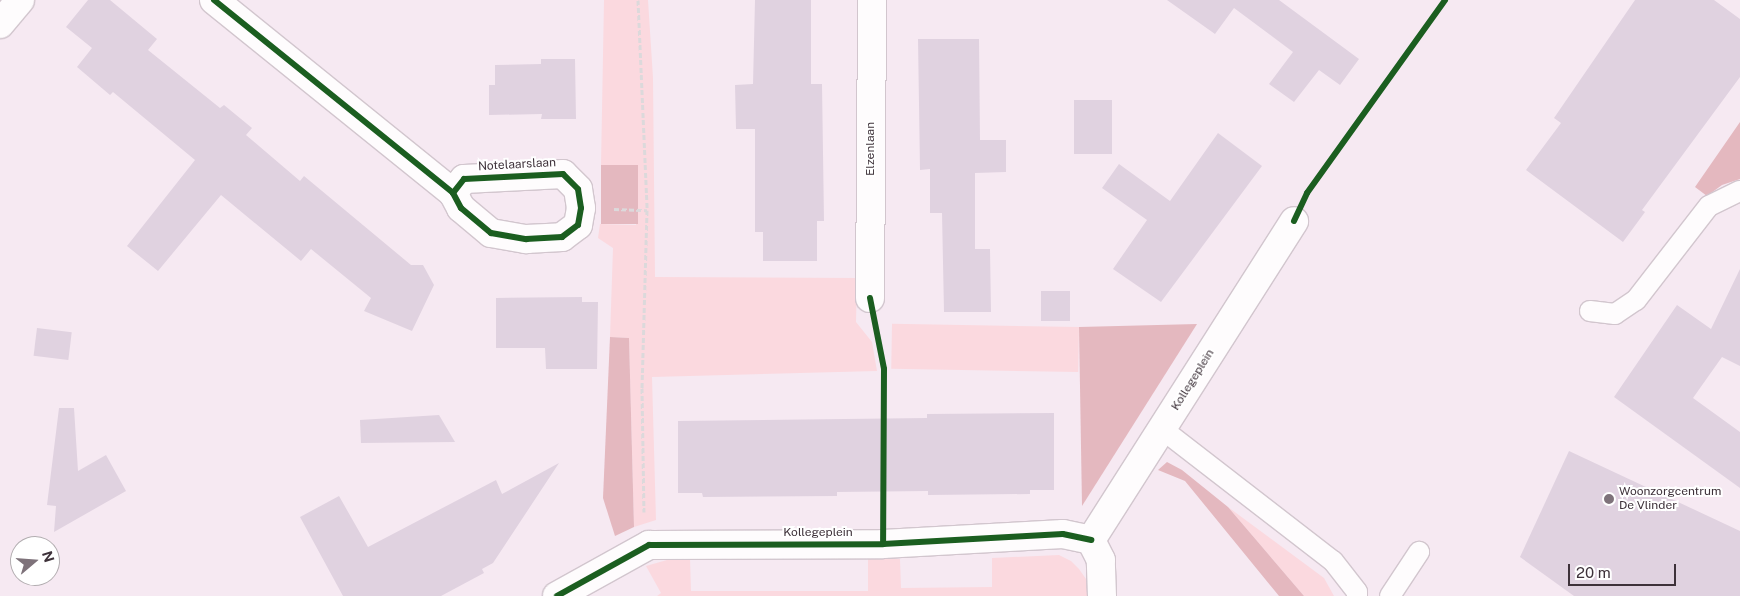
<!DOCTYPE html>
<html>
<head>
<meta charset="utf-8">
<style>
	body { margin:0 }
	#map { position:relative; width:1740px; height:596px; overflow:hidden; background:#f6e9f2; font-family:"Public Sans",sans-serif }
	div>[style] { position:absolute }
	.green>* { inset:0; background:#fbd9df; transform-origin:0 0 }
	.forest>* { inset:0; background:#e4b8bf; transform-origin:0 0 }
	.building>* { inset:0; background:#e0d2e0; transform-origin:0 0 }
	.path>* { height:3px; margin-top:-1.5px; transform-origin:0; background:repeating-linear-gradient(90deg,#dcd9db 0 5px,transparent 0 7.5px) }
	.roads { filter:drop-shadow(1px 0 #d2c6ce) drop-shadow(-1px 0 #d2c6ce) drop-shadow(0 1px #d2c6ce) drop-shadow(0 -1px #d2c6ce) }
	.lane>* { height:20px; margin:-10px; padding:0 10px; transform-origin:10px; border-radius:10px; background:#fefcfd }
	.street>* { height:28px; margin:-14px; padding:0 14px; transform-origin:14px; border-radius:14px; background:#fefcfd }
	.cycleway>* { height:6px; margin:-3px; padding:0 3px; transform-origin:3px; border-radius:3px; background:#1b5e20 }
	.dots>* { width:14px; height:14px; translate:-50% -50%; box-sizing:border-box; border:2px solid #fff; border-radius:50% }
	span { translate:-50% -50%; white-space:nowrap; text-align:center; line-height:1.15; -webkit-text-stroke:4px #fff; paint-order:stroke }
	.street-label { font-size:12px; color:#3e323a }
	.poi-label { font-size:12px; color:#3e323a }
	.left { translate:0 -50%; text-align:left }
	.north { position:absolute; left:10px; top:536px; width:50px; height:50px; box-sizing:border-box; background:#fff; border:1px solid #b2adb0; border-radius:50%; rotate:72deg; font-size:14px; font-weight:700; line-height:20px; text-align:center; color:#3e323a }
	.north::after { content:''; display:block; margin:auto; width:18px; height:22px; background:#7e727a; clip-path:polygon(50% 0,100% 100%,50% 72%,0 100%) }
	.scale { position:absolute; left:1568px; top:564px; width:108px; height:22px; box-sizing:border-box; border:2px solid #3e323a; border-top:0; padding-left:6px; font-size:15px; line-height:18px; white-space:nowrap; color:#3e323a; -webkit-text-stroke:4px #fff; paint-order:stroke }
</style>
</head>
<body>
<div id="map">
	<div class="green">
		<div style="clip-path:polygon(604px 0,648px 0,653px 78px,655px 277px,857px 278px,856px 322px,872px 342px,877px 371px,652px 377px,656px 520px,634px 527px,629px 338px,610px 337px,613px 248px,598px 238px,600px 224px,636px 225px,637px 166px,601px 165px)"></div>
		<div style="left:1079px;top:327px;width:45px;height:187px;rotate:91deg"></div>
		<div style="clip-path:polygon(1228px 507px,1324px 578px,1334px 596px,1304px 596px)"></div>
		<div style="clip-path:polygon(1059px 555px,1071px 561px,1079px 569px,1086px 579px,1089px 596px,657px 596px,661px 593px,646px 566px,667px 560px,690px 558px,691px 591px,868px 591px,868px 558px,900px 559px,901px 588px,992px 587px,992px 558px)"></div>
	</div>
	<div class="forest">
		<div style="clip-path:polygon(1740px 122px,1740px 179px,1722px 185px,1707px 196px,1695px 187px)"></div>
		<div style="left:601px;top:165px;width:37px;height:59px"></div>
		<div style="clip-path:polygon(1197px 324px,1082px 506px,1079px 327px)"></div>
		<div style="clip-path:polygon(610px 337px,629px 338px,634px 527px,615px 536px,603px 498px)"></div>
		<div style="clip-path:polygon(1167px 462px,1182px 470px,1228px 507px,1304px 596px,1279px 596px,1185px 481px,1158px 470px)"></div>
	</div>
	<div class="building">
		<div style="clip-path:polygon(88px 0,110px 0,157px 39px,148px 50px,220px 108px,224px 105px,252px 128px,246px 135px,300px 181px,304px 176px,411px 265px,423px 265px,434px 285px,412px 331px,364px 311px,371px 298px,311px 249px,301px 261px,221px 195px,158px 271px,127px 246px,195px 160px,113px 92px,110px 95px,77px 67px,92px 48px,66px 27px)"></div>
		<div style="clip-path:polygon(755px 0,811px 0,811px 84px,822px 84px,824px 221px,817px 221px,817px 261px,763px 261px,763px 232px,755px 232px,755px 129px,736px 129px,735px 85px,753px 84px)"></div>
		<div style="clip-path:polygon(1167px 0,1279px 0,1359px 59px,1340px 85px,1319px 70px,1294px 102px,1269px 84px,1293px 52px,1234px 8px,1215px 34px)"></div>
		<div style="clip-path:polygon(1635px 0,1714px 0,1740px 19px,1740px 77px,1642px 210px,1645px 212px,1623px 242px,1526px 170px,1561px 123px,1554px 118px)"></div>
		<div style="clip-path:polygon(918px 39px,979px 39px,980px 140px,1006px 140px,1006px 172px,975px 173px,975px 249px,990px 249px,991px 312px,944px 312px,942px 213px,930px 213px,930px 169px,920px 170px)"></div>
		<div style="clip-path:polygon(541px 59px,575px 59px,576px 119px,541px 119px,542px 114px,489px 115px,489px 85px,495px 85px,495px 65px,541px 64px)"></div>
		<div style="left:1074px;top:100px;width:38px;height:54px"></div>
		<div style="clip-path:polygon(1218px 133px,1262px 166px,1161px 302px,1113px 269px,1147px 220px,1102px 188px,1119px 164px,1170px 201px)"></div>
		<div style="clip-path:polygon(1740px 269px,1740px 366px,1722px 357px,1693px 398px,1740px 432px,1740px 488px,1614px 397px,1677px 305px,1711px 329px)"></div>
		<div style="left:1041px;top:291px;width:29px;height:30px"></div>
		<div style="clip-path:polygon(582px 297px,582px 302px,598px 302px,597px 369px,546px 369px,545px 348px,496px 348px,496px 298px)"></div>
		<div style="left:37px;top:328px;width:35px;height:28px;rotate:7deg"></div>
		<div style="clip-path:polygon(59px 408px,74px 408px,78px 471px,106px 455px,126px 491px,54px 532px,56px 506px,47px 505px)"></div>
		<div style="clip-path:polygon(1054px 413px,1054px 490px,1030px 490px,1030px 494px,928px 495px,928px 491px,837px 492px,837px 496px,703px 497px,702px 493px,678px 493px,678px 421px,927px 418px,927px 414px)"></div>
		<div style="clip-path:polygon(439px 415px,455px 442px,361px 443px,360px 420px)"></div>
		<div style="clip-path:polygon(1569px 451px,1740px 531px,1740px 596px,1574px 596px,1520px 557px)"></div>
		<div style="clip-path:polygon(559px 463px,493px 563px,482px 569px,484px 573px,441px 596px,343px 596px,300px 517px,339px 496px,368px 547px,496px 480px,502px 494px)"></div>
	</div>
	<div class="path">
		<div style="left:638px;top:0;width:210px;rotate:87.5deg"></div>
		<div style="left:647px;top:210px;width:178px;rotate:91.6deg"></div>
		<div style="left:642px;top:388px;width:124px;rotate:89.1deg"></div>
		<div style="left:614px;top:209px;width:33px;rotate:2deg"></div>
	</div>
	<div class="roads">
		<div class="lane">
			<div style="left:1590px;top:311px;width:25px;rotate:7deg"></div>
			<div style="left:1615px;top:314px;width:25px;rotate:-34deg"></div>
			<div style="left:1636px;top:300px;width:119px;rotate:-52.2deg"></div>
			<div style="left:1709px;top:206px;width:34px;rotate:-26deg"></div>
			<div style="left:1162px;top:429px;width:216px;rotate:37.7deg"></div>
			<div style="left:1333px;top:561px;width:39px;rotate:52deg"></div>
			<div style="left:1357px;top:592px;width:4px;rotate:90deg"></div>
			<div style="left:1390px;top:596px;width:53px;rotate:-56.6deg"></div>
		</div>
		<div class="street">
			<div style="left:214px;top:0;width:307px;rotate:38.9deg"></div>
			<div style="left:453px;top:193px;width:17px;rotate:62deg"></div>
			<div style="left:461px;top:208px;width:39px;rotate:40deg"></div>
			<div style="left:491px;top:233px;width:36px;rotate:10deg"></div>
			<div style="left:526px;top:239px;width:36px;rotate:-3deg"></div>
			<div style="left:562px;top:237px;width:20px;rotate:-37deg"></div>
			<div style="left:578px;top:225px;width:17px;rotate:-80deg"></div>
			<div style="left:581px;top:208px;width:19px;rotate:-99deg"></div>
			<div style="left:578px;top:189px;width:21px;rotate:-135deg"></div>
			<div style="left:563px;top:174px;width:99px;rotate:177.1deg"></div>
			<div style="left:464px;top:179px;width:18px;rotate:128deg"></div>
			<div style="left:0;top:24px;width:31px;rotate:-50deg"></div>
			<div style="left:870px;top:298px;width:298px;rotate:-89.6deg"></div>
			<div style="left:557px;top:596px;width:105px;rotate:-29deg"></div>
			<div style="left:649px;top:545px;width:234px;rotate:-0.2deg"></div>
			<div style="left:883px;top:544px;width:180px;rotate:-3.2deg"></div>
			<div style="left:1063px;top:534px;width:29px;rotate:12deg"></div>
			<div style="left:1102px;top:596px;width:36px;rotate:-92deg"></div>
			<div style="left:1101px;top:560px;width:22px;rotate:-117deg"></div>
			<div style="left:1091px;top:540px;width:378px;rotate:-57.5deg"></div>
		</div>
	</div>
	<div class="cycleway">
		<div style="left:214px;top:0;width:307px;rotate:38.9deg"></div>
		<div style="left:453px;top:193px;width:17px;rotate:62deg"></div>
		<div style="left:461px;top:208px;width:39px;rotate:40deg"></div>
		<div style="left:491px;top:233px;width:36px;rotate:10deg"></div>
		<div style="left:526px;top:239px;width:36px;rotate:-3deg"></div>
		<div style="left:562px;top:237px;width:20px;rotate:-37deg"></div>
		<div style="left:578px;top:225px;width:17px;rotate:-80deg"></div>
		<div style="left:581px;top:208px;width:19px;rotate:-99deg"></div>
		<div style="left:578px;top:189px;width:21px;rotate:-135deg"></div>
		<div style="left:563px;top:174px;width:99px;rotate:177.1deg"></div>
		<div style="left:464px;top:179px;width:18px;rotate:128deg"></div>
		<div style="left:1294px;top:221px;width:31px;rotate:-65deg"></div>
		<div style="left:1307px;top:193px;width:237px;rotate:-54.4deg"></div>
		<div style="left:870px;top:298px;width:72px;rotate:78.8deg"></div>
		<div style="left:884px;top:369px;width:175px;rotate:90.3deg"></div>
		<div style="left:557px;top:596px;width:105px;rotate:-29deg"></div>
		<div style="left:649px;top:545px;width:234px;rotate:-0.2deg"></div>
		<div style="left:883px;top:544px;width:180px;rotate:-3.2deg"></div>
		<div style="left:1063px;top:534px;width:29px;rotate:12deg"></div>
	</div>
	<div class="dots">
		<div style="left:1609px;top:499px;background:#7e727a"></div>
	</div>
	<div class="street-label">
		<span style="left:871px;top:149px;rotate:-90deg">Elzenlaan</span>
		<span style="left:517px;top:165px;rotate:-3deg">Notelaarslaan</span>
		<span style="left:1193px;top:380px;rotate:-58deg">Kollegeplein</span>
		<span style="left:818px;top:533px">Kollegeplein</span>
	</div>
	<div class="poi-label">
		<span class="left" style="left:1619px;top:499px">Woonzorgcentrum<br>De Vlinder</span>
	</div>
	<div class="north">N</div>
	<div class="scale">20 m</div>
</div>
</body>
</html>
